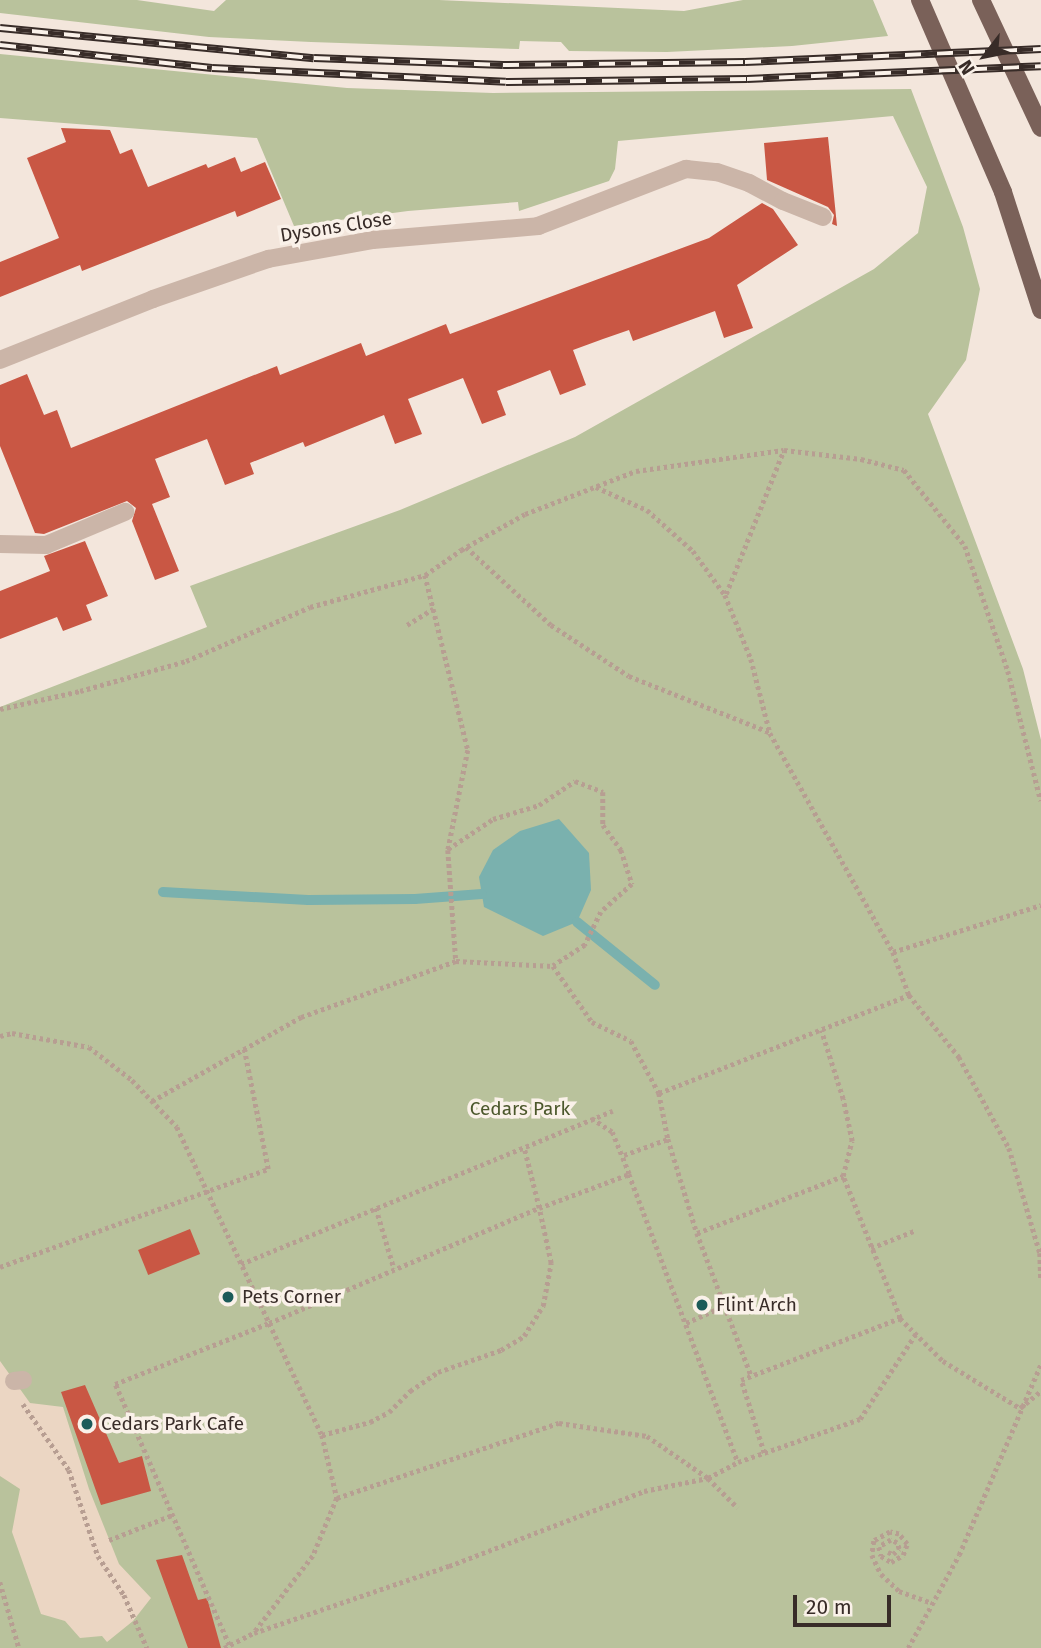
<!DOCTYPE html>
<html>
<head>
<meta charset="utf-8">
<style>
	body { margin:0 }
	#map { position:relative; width:1041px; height:1648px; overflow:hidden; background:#f3e6dc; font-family:"Fira Sans",sans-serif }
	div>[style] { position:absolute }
	.green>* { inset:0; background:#b9c29c }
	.plaza>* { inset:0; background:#ebd6c3 }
	.water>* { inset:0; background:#7ab1ae }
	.stream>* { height:10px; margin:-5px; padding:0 5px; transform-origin:5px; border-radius:5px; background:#7ab1ae }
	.building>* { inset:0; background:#c95744; transform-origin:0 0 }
	.path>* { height:4.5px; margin-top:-2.25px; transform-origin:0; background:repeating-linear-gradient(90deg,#b79e92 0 3.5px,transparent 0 7px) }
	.minor>* { height:18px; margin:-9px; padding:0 9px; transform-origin:9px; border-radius:9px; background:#cbb5a8 }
	.major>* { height:18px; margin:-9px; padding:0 9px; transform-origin:9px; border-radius:9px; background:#7a6159 }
	.rail>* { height:8px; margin-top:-4px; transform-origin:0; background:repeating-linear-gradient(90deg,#faf1e9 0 16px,#382c28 0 32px); box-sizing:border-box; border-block:2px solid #382c28 }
	.dots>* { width:19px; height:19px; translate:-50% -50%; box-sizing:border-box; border:4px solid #faf1e9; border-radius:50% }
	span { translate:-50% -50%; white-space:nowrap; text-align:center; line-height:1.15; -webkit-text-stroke:7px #faf1e9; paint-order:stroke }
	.street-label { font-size:19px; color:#382c28 }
	.park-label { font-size:19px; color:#4b572b }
	.poi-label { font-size:19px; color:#382c28 }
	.left { translate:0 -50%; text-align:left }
	.north { position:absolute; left:950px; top:21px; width:70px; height:70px; -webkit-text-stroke:5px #faf1e9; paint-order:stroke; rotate:238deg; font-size:19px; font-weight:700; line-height:28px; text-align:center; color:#382c28 }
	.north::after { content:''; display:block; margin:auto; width:24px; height:32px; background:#382c28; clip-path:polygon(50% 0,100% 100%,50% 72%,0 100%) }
	.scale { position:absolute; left:793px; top:1595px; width:98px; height:32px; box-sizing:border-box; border:4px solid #382c28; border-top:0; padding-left:9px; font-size:21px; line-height:24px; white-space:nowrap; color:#382c28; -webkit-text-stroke:5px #faf1e9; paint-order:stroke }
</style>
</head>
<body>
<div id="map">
	<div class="green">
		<div style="clip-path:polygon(0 0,137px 0,214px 11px,226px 0,439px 0,684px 11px,743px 0,873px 0,888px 36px,792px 46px,667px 52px,569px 51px,561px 42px,520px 41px,519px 49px,311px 42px,209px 37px,0 13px)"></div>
		<div style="clip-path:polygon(0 54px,347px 88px,493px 93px,911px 89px,963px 227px,980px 289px,966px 360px,928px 414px,1023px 669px,1041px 740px,1041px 1648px,0 1648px,0 707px,207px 627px,190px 586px,400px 510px,575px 437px,874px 269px,918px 233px,927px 187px,893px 116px,618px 141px,615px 169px,609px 181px,519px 211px,518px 202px,408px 211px,294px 226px,257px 138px,0 118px)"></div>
	</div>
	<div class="plaza">
		<div style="clip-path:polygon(0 1361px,30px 1403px,63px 1407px,89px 1489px,119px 1564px,151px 1598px,133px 1621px,107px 1642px,102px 1636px,80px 1638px,65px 1621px,41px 1614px,12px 1532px,20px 1489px,0 1476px)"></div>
	</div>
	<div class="water">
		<div style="clip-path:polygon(559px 819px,589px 853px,591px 890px,577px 922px,543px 936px,484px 907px,479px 877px,493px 850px,520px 831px)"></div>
	</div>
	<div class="stream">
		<div style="left:163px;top:892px;width:145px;rotate:3.2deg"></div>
		<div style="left:308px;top:900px;width:107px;rotate:-0.5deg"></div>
		<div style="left:415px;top:899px;width:67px;rotate:-4.3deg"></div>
		<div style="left:577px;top:922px;width:100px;rotate:38.9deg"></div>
	</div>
	<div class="building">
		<div style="clip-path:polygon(61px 128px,110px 130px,120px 154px,132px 149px,148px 187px,206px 164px,208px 168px,235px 157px,241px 172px,265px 162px,281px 199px,237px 217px,235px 211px,82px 271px,80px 265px,0 297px,0 262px,59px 238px,27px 158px,66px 142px)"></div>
		<div style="clip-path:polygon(828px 137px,837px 226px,832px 224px,834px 215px,828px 207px,767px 180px,764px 143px)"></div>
		<div style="clip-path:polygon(762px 203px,773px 209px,798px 245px,737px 285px,753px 328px,724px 338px,715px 311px,633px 341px,629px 330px,603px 339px,573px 350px,586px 385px,560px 395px,550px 370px,497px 391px,506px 415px,482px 424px,463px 378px,408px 399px,422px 434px,395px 444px,384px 415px,305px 447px,303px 442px,250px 463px,254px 474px,225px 485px,207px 439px,155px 459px,170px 497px,152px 504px,179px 571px,155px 580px,132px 521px,136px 508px,127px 501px,44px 534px,35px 533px,0 446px,0 385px,27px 374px,44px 415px,57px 410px,71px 448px,277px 366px,280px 375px,361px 343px,366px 356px,446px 324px,450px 334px,709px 238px)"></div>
		<div style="clip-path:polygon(85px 541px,108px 596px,86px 605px,92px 620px,63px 631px,57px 617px,0 639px,0 591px,50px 571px,44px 556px)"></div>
		<div style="left:190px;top:1229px;width:27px;height:56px;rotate:68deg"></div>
		<div style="clip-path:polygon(85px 1385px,119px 1463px,142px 1456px,151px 1491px,101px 1505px,61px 1392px)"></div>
		<div style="clip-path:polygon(182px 1555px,198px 1600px,207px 1598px,221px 1648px,188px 1648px,156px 1560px)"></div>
	</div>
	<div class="path">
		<div style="left:596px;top:487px;width:56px;rotate:24.3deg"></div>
		<div style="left:647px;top:510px;width:62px;rotate:41.7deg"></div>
		<div style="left:693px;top:551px;width:54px;rotate:54deg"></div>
		<div style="left:725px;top:595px;width:69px;rotate:67.9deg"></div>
		<div style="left:751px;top:659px;width:76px;rotate:75.6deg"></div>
		<div style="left:770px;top:733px;width:251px;rotate:60.7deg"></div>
		<div style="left:893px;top:952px;width:46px;rotate:69.6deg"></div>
		<div style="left:909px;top:995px;width:80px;rotate:51.1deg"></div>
		<div style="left:959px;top:1057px;width:104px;rotate:61.2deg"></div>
		<div style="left:1009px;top:1148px;width:109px;rotate:73.6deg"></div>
		<div style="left:1040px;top:1253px;width:27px;rotate:88deg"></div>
		<div style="left:466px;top:547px;width:115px;rotate:42.5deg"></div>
		<div style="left:551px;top:625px;width:93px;rotate:33.2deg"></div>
		<div style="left:629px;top:676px;width:151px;rotate:21.8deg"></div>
		<div style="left:425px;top:575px;width:180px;rotate:76.2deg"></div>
		<div style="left:468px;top:750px;width:102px;rotate:101.3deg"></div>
		<div style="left:448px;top:850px;width:111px;rotate:85.9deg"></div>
		<div style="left:726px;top:594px;width:155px;rotate:-68.1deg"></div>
		<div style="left:407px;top:625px;width:31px;rotate:-32deg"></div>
		<div style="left:0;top:709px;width:82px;rotate:-12.7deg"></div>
		<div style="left:80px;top:691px;width:110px;rotate:-15.8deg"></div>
		<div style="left:186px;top:661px;width:135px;rotate:-23.5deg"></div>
		<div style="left:310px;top:607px;width:119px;rotate:-15.5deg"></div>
		<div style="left:425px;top:575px;width:44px;rotate:-34.8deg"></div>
		<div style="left:461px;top:550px;width:73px;rotate:-29.4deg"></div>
		<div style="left:525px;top:514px;width:119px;rotate:-21.2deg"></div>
		<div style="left:636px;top:471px;width:149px;rotate:-8.1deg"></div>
		<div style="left:784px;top:450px;width:78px;rotate:6.7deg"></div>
		<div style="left:861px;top:459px;width:44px;rotate:14.3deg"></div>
		<div style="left:904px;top:470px;width:97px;rotate:51.2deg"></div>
		<div style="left:965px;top:546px;width:132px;rotate:71deg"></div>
		<div style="left:1008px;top:671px;width:134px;rotate:75.8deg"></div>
		<div style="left:448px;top:849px;width:54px;rotate:-33.7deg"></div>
		<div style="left:493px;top:819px;width:48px;rotate:-16.9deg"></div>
		<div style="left:539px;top:805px;width:43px;rotate:-33.7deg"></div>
		<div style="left:575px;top:781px;width:30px;rotate:21deg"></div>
		<div style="left:603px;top:792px;width:33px;rotate:90deg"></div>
		<div style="left:603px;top:825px;width:31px;rotate:54deg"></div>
		<div style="left:621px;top:850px;width:36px;rotate:72deg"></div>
		<div style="left:632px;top:884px;width:42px;rotate:137.9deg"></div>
		<div style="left:601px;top:912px;width:37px;rotate:116deg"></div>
		<div style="left:585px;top:945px;width:38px;rotate:147deg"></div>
		<div style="left:893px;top:952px;width:155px;rotate:-17.6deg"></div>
		<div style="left:0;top:1036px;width:12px;rotate:-14deg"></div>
		<div style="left:12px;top:1033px;width:78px;rotate:10.3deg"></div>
		<div style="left:89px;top:1047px;width:54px;rotate:37.5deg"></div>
		<div style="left:132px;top:1080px;width:65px;rotate:46.2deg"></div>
		<div style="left:177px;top:1127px;width:340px;rotate:64.8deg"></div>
		<div style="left:322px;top:1435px;width:65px;rotate:76.6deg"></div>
		<div style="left:337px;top:1498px;width:63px;rotate:112.5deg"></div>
		<div style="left:313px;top:1556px;width:97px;rotate:127.5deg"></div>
		<div style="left:659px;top:1093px;width:269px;rotate:-21.4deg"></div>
		<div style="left:152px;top:1101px;width:171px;rotate:-29.4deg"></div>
		<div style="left:301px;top:1017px;width:165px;rotate:-19.9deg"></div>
		<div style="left:456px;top:961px;width:97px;rotate:3deg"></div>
		<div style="left:553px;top:966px;width:68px;rotate:55.1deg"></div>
		<div style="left:592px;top:1022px;width:43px;rotate:26deg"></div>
		<div style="left:631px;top:1041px;width:59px;rotate:61.7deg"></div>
		<div style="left:659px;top:1093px;width:47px;rotate:78.9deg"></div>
		<div style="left:668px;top:1139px;width:98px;rotate:72.9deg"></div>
		<div style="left:697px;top:1233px;width:152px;rotate:69.2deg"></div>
		<div style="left:624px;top:1155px;width:47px;rotate:-20deg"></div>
		<div style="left:629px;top:1174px;width:308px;rotate:69.3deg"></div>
		<div style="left:376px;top:1208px;width:63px;rotate:73.3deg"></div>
		<div style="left:697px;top:1233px;width:157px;rotate:-21.3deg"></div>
		<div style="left:871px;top:1248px;width:46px;rotate:-21.6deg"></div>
		<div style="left:241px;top:1264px;width:402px;rotate:-22.4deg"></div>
		<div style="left:0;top:1267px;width:285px;rotate:-20.1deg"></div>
		<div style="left:268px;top:1169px;width:122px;rotate:-101.3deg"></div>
		<div style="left:900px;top:1318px;width:61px;rotate:45deg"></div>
		<div style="left:943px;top:1361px;width:90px;rotate:31.4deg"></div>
		<div style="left:1020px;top:1408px;width:27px;rotate:-39deg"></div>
		<div style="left:686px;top:1323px;width:44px;rotate:-24.2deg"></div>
		<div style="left:23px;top:1404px;width:80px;rotate:55.1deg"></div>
		<div style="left:69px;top:1470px;width:91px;rotate:71.4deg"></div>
		<div style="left:98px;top:1556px;width:47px;rotate:56.3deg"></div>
		<div style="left:124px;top:1595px;width:58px;rotate:66.5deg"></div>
		<div style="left:322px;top:1435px;width:50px;rotate:-15.2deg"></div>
		<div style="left:370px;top:1422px;width:21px;rotate:-28deg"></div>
		<div style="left:389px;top:1412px;width:30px;rotate:-45deg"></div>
		<div style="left:410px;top:1391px;width:34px;rotate:-34deg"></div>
		<div style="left:438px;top:1372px;width:67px;rotate:-19.2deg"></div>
		<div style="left:501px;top:1350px;width:27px;rotate:-31deg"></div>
		<div style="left:524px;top:1336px;width:36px;rotate:-58deg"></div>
		<div style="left:543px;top:1306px;width:44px;rotate:-79.5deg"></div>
		<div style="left:551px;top:1263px;width:56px;rotate:-102.3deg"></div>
		<div style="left:539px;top:1208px;width:96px;rotate:-20.7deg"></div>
		<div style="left:629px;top:1174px;width:45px;rotate:-112deg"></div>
		<div style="left:612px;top:1132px;width:24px;rotate:-147deg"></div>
		<div style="left:764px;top:1453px;width:77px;rotate:-107.5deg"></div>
		<div style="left:741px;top:1380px;width:171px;rotate:-21.3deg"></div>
		<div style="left:900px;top:1318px;width:153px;rotate:-111.9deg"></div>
		<div style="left:843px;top:1176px;width:36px;rotate:-76deg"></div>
		<div style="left:852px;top:1141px;width:43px;rotate:-102.1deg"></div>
		<div style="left:843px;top:1099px;width:72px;rotate:-107.7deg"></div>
		<div style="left:337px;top:1498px;width:234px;rotate:-18.7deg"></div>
		<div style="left:559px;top:1423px;width:89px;rotate:8.4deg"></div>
		<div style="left:647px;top:1436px;width:74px;rotate:34.5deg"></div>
		<div style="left:708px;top:1478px;width:34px;rotate:-28deg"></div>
		<div style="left:738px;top:1462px;width:129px;rotate:-19.4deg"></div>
		<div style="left:860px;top:1419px;width:104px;rotate:-56.8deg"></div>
		<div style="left:109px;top:1540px;width:68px;rotate:-21.6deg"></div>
		<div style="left:888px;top:1552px;width:5px;rotate:22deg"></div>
		<div style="left:893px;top:1554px;width:8px;rotate:-40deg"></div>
		<div style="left:899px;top:1549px;width:6px;rotate:-108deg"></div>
		<div style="left:897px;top:1543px;width:7px;rotate:-153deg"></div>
		<div style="left:891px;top:1540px;width:14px;rotate:150deg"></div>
		<div style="left:879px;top:1547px;width:9px;rotate:77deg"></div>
		<div style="left:881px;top:1556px;width:12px;rotate:31deg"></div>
		<div style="left:891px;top:1562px;width:14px;rotate:-30deg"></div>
		<div style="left:903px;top:1555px;width:12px;rotate:-70deg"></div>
		<div style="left:907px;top:1544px;width:13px;rotate:-129deg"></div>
		<div style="left:899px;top:1534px;width:9px;rotate:-167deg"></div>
		<div style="left:890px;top:1532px;width:18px;rotate:151deg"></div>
		<div style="left:874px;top:1541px;width:14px;rotate:98deg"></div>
		<div style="left:872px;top:1555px;width:21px;rotate:65deg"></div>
		<div style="left:881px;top:1574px;width:25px;rotate:43deg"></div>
		<div style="left:899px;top:1591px;width:35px;rotate:20deg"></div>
		<div style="left:0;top:1582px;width:69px;rotate:73.9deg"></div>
		<div style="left:229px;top:1645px;width:285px;rotate:-113.6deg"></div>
		<div style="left:115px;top:1384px;width:166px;rotate:-21.6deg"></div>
		<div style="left:269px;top:1323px;width:293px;rotate:-23.1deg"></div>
		<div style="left:539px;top:1208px;width:62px;rotate:-104deg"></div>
		<div style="left:224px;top:1648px;width:34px;rotate:-27deg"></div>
		<div style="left:254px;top:1633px;width:206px;rotate:-19deg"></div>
		<div style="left:449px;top:1566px;width:209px;rotate:-21deg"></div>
		<div style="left:644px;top:1491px;width:65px;rotate:-11.5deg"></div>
		<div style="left:708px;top:1478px;width:42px;rotate:45deg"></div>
		<div style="left:908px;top:1648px;width:106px;rotate:-61.3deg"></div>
		<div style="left:959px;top:1555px;width:208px;rotate:-66.8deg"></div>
	</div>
	<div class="minor">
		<div style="left:0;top:360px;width:165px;rotate:-21.7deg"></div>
		<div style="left:153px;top:299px;width:122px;rotate:-19.2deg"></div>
		<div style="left:268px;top:259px;width:107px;rotate:-10.3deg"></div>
		<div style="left:373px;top:240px;width:166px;rotate:-4.8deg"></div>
		<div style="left:538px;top:226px;width:159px;rotate:-21.1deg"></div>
		<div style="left:686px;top:169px;width:31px;rotate:6deg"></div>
		<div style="left:717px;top:172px;width:34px;rotate:19deg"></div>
		<div style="left:749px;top:183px;width:38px;rotate:28deg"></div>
		<div style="left:783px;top:201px;width:43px;rotate:21.8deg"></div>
		<div style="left:0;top:544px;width:46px;rotate:1.2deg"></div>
		<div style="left:46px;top:545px;width:86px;rotate:-22.7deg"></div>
		<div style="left:14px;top:1381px;width:9px;rotate:-6deg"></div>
	</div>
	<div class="major">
		<div style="left:920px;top:0;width:209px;rotate:66.6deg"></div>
		<div style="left:1003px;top:192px;width:124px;rotate:72.1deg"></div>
		<div style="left:981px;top:0;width:141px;rotate:64.9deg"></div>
	</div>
	<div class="rail">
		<div style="left:0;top:28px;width:315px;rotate:5.5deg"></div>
		<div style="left:314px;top:58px;width:189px;rotate:2.1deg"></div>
		<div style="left:503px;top:65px;width:242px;rotate:-0.7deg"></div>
		<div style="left:745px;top:62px;width:296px;rotate:-2.5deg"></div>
		<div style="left:0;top:45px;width:213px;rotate:6.2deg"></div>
		<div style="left:212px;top:68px;width:294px;rotate:2.7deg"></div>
		<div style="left:506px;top:82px;width:241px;rotate:-0.7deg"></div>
		<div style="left:747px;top:79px;width:294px;rotate:-2.5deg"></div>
	</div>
	<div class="dots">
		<div style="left:228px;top:1297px;background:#1c5b59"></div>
		<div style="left:702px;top:1305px;background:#1c5b59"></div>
		<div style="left:87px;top:1424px;background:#1c5b59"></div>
	</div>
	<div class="street-label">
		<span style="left:336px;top:227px;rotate:-9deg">Dysons Close</span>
	</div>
	<div class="park-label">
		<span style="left:520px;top:1109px">Cedars Park</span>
	</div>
	<div class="poi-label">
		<span class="left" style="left:242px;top:1297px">Pets Corner</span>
		<span class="left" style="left:716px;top:1305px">Flint Arch</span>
		<span class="left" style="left:101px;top:1424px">Cedars Park Cafe</span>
	</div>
	<div class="north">N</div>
	<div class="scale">20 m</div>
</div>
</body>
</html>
